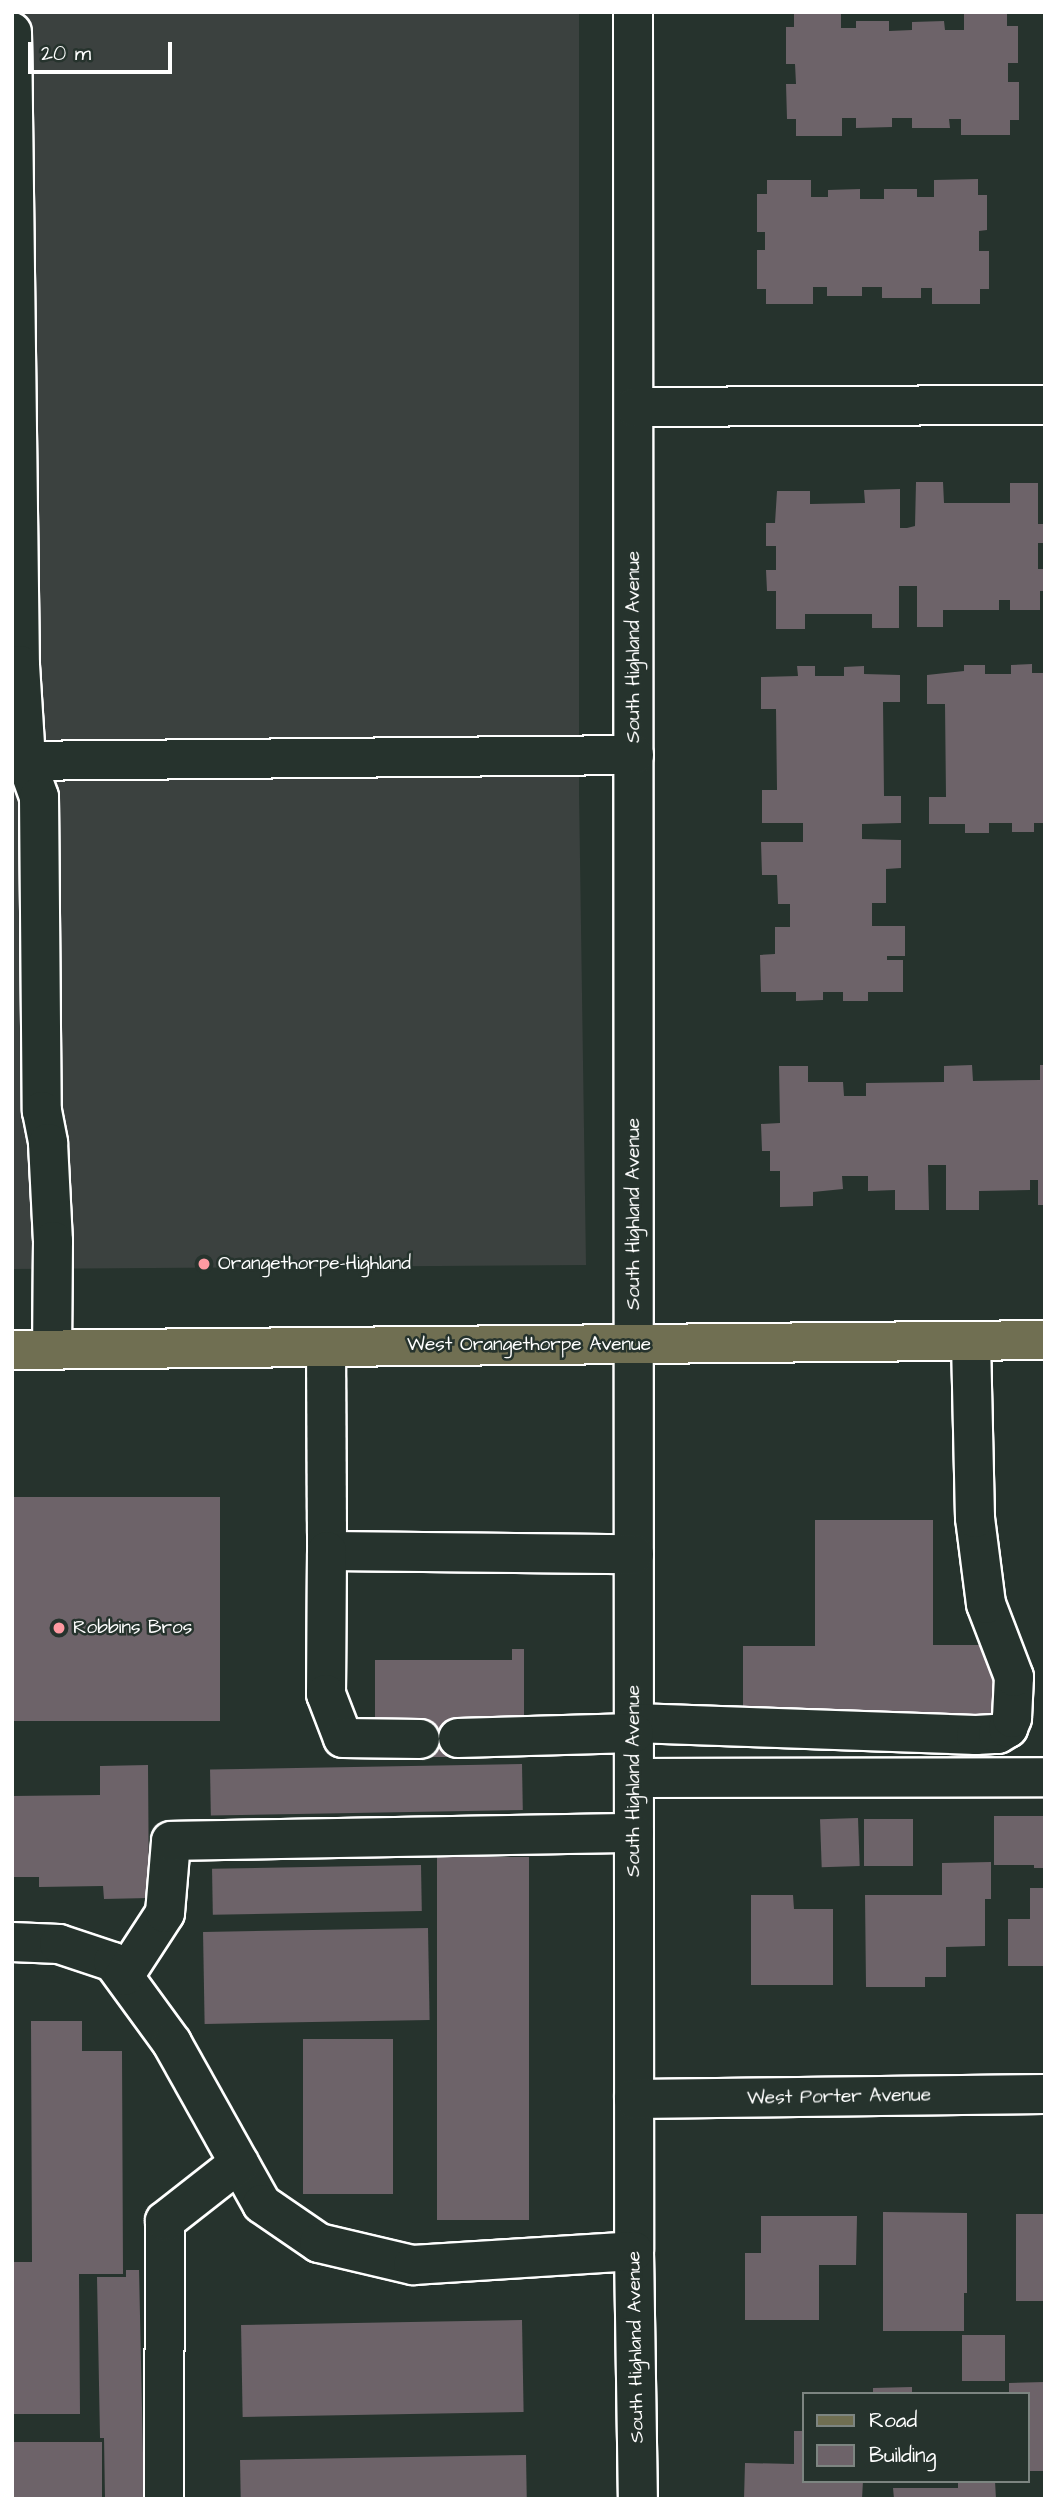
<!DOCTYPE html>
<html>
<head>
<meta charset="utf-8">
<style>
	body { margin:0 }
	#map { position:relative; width:1057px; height:2511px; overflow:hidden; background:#26332d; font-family:"Architects Daughter",sans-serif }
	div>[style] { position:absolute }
	.built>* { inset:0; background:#3b413f }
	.building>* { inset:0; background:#6d6369; transform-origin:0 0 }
	.roads { filter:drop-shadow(2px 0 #fff) drop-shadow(-2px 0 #fff) drop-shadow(0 2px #fff) drop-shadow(0 -2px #fff) }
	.minor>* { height:38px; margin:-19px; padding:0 19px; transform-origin:19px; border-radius:19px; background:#26332d }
	.major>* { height:38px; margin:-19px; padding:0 19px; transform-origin:19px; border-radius:19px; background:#706f52 }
	.dots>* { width:19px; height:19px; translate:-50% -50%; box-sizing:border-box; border:4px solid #26332d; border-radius:50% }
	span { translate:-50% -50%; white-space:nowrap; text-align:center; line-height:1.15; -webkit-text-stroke:5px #26332d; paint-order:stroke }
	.street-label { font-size:19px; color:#fff }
	.poi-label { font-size:19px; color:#fff }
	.left { translate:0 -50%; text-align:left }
	.frame { position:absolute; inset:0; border:14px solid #fff; pointer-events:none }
	.legend { position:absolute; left:802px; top:2392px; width:228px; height:91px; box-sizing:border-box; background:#26332d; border:2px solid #7d8581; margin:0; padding:9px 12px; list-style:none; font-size:21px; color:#fff }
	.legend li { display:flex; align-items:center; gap:14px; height:35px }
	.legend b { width:35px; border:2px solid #7d8581 }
	.scale { position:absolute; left:28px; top:42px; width:144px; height:32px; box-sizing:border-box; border:4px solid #fff; border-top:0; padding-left:9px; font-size:21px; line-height:24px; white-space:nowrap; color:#fff; -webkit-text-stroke:5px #26332d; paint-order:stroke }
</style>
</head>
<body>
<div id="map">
	<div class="built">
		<div style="clip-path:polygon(12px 12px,579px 12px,579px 792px,586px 1265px,12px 1269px)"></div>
	</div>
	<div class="building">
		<div style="clip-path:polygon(794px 12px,841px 12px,841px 28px,856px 28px,856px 21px,889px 21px,889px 31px,912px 30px,912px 22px,944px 21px,945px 30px,964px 30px,964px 12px,1007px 12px,1007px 26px,1018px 26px,1018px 63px,1008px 63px,1008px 82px,1019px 82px,1019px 120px,1010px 120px,1010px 135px,961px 135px,961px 119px,949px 119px,950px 128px,912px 128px,912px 118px,892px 118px,892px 127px,856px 128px,856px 118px,842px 118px,842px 136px,796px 136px,796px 119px,787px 119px,786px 84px,796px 84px,795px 64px,786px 64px,786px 27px,794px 27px)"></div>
		<div style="clip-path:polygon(978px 179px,978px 195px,987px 195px,987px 230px,979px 231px,979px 251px,989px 251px,989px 289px,980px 289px,980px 304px,932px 304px,932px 288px,921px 288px,921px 298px,882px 298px,882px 287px,862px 287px,862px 296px,827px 296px,827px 287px,813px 287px,813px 304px,766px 304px,766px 289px,757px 289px,757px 250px,765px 250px,765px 232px,757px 232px,757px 194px,767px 194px,767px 180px,811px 180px,811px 197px,828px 197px,828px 190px,860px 189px,860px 199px,884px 199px,884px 189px,917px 189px,917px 197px,934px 197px,934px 180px)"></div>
		<div style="clip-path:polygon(916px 482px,943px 482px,944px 503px,1010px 503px,1010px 483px,1038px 483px,1038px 524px,1045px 524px,1045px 543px,1038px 543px,1038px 569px,1045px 569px,1045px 591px,1040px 591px,1040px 610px,1010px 610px,1010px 600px,999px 600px,999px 610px,943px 610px,943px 627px,917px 627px,917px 586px,899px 586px,899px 628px,872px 628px,872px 614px,805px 614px,805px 629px,776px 629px,776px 591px,767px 591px,766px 570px,776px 570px,776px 546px,766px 546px,766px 523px,775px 523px,777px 491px,810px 491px,810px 504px,865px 503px,864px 490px,900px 489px,900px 528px,907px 528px,915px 526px)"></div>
		<div style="clip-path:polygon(1032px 664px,1032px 673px,1045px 673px,1045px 823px,1034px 823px,1034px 832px,1012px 832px,1012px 823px,989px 823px,989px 833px,965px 833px,965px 824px,929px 824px,929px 797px,946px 797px,945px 704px,927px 704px,927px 675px,964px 671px,964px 665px,985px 665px,985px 674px,1011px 674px,1011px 665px)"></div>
		<div style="clip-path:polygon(797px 666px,815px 666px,815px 676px,844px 676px,844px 667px,864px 666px,864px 674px,900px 675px,900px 702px,883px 702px,884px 796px,901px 796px,901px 823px,862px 824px,862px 839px,901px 840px,901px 868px,886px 869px,886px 903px,872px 903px,872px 926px,905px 926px,905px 956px,887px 956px,887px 960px,903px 960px,903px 992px,868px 992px,868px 1001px,843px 1001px,843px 992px,823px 992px,823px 1000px,796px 1001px,796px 992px,761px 992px,760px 955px,775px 954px,775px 927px,790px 927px,790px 904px,778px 904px,777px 875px,762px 875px,761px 842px,803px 842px,803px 823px,762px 823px,762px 790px,777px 790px,776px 709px,761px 709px,761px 677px,798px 676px)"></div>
		<div style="clip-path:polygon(972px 1065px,973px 1081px,1040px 1080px,1040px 1065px,1045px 1065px,1045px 1205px,1038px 1205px,1038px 1180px,1030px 1180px,1030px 1190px,979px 1191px,979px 1210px,946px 1210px,946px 1165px,928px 1165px,929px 1210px,895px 1210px,895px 1190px,868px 1191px,868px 1176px,842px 1176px,843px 1189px,813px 1192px,813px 1206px,780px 1207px,780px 1171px,770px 1171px,770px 1151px,762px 1151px,761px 1124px,780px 1123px,779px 1066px,808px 1066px,808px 1082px,843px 1082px,844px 1096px,866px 1096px,866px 1083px,944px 1082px,944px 1066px)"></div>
		<div style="left:12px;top:1497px;width:208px;height:224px"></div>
		<div style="clip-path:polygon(815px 1520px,933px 1520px,933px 1645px,997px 1645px,997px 1721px,743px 1720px,743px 1646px,815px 1646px)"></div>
		<div style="clip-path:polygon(512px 1649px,524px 1649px,524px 1727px,458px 1757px,420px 1757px,375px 1725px,375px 1660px,512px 1660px)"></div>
		<div style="left:522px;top:1764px;width:46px;height:312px;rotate:89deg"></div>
		<div style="clip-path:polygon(148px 1765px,149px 1898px,104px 1899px,103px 1886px,39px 1887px,39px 1877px,12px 1877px,12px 1796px,100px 1795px,100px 1766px)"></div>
		<div style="clip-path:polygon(994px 1816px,1045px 1816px,1045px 1868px,1034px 1868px,1034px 1865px,994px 1865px)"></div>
		<div style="left:858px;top:1818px;width:48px;height:38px;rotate:88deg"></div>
		<div style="left:864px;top:1819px;width:49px;height:47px"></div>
		<div style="left:437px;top:1857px;width:92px;height:363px"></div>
		<div style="clip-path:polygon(991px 1862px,991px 1899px,985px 1899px,985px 1946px,946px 1947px,946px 1977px,925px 1977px,925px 1987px,866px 1987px,865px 1895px,942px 1895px,942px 1863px)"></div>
		<div style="left:421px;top:1865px;width:46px;height:209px;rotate:89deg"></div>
		<div style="clip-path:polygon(1030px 1888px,1045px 1888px,1045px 1966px,1008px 1966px,1008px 1919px,1030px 1919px)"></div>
		<div style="clip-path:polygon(751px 1895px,793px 1895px,794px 1909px,833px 1909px,833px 1985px,751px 1985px)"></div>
		<div style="left:428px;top:1928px;width:92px;height:225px;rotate:89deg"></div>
		<div style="clip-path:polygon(31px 2021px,82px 2021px,82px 2051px,122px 2051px,123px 2274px,79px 2274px,80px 2414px,12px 2414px,12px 2262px,32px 2262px)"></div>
		<div style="left:303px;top:2039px;width:90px;height:155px"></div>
		<div style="clip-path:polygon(883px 2212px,967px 2213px,967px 2293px,964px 2293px,964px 2331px,883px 2331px)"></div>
		<div style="left:1016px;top:2214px;width:29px;height:87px"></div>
		<div style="clip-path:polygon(761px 2216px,857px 2216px,856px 2265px,819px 2265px,819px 2320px,745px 2320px,745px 2253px,761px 2253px)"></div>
		<div style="clip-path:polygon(126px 2270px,139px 2270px,144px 2499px,105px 2499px,104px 2438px,100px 2438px,97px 2277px,126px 2277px)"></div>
		<div style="left:522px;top:2320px;width:92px;height:281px;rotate:89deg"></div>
		<div style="left:962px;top:2335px;width:43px;height:46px"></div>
		<div style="clip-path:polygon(1045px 2382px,1045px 2471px,1027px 2471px,1027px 2394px,1009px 2394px,1009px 2383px)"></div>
		<div style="clip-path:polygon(912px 2387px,912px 2394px,873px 2394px,873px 2388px)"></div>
		<div style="clip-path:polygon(794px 2431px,803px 2431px,803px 2481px,863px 2481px,862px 2499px,744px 2499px,745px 2463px,794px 2464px)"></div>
		<div style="left:12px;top:2442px;width:90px;height:57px"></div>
		<div style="left:526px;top:2455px;width:44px;height:286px;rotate:89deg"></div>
		<div style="clip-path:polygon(958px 2481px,995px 2481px,996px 2499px,894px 2499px,893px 2488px,958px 2488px)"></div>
	</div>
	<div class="roads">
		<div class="minor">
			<div style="left:633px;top:12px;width:2239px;rotate:89.97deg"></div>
			<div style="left:634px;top:2251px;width:248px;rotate:89.1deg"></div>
			<div style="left:12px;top:32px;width:633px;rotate:89.28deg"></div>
			<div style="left:20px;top:665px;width:96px;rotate:86.4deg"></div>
			<div style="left:26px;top:761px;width:38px;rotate:70deg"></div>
			<div style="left:39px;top:797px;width:314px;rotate:89.5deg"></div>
			<div style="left:42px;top:1111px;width:33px;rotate:79deg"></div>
			<div style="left:48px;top:1143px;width:98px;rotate:87.1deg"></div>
			<div style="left:53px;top:1241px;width:109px;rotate:90.5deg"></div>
			<div style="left:634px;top:407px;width:411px;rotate:-0.3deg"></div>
			<div style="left:12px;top:761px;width:622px;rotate:-0.55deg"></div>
			<div style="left:326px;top:1347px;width:204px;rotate:89.7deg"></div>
			<div style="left:327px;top:1551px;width:307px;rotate:0.6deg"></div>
			<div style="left:327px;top:1551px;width:143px;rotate:90.4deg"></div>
			<div style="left:326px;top:1694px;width:47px;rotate:68.9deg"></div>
			<div style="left:343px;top:1738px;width:77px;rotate:0.7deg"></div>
			<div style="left:634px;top:1723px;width:342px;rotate:2deg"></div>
			<div style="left:976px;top:1735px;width:22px;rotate:-3deg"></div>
			<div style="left:998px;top:1734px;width:12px;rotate:-31deg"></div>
			<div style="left:1008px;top:1728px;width:11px;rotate:-68deg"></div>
			<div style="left:1012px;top:1718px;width:41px;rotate:-87.2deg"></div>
			<div style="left:1014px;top:1677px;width:78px;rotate:-111deg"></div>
			<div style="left:986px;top:1604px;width:87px;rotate:-97.3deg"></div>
			<div style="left:975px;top:1518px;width:177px;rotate:-91.3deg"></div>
			<div style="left:458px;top:1738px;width:176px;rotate:-1.6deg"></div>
			<div style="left:634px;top:1778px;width:411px;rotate:-0.1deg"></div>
			<div style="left:12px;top:1942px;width:47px;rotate:2.4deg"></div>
			<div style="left:59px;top:1944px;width:57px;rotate:18.4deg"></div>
			<div style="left:113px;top:1962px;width:100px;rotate:53.9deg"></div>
			<div style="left:172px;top:2043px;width:184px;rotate:60.8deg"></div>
			<div style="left:262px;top:2204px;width:69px;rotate:34.4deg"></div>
			<div style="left:319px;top:2243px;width:97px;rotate:13.2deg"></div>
			<div style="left:413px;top:2265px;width:221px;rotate:-3.6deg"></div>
			<div style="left:124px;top:1976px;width:75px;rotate:-56.9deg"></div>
			<div style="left:165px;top:1913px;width:72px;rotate:-85.2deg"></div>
			<div style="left:171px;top:1841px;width:463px;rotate:-1deg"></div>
			<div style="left:634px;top:2099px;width:411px;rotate:-0.7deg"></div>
			<div style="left:164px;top:2499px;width:278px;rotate:-89.8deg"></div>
			<div style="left:165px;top:2221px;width:94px;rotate:-38.1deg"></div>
		</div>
		<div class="major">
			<div style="left:12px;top:1350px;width:1033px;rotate:-0.55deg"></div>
		</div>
	</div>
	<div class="dots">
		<div style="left:204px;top:1264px;background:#ff9aa2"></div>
		<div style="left:59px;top:1628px;background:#ff9aa2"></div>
	</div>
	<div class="street-label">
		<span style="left:634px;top:647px;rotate:-90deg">South Highland Avenue</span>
		<span style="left:634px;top:1214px;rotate:-90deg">South Highland Avenue</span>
		<span style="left:529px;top:1345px">West Orangethorpe Avenue</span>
		<span style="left:634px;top:1781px;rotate:-90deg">South Highland Avenue</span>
		<span style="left:839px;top:2097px;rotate:-1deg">West Porter Avenue</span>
		<span style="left:636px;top:2347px;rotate:-91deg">South Highland Avenue</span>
	</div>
	<div class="poi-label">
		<span class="left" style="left:218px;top:1264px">Orangethorpe-Highland</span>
		<span class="left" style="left:73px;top:1628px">Robbins Bros</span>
	</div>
	<div class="frame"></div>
	<ul class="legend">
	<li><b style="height:9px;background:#706f52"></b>Road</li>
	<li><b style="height:19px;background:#6d6369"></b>Building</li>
	</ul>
	<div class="scale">20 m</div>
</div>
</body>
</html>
